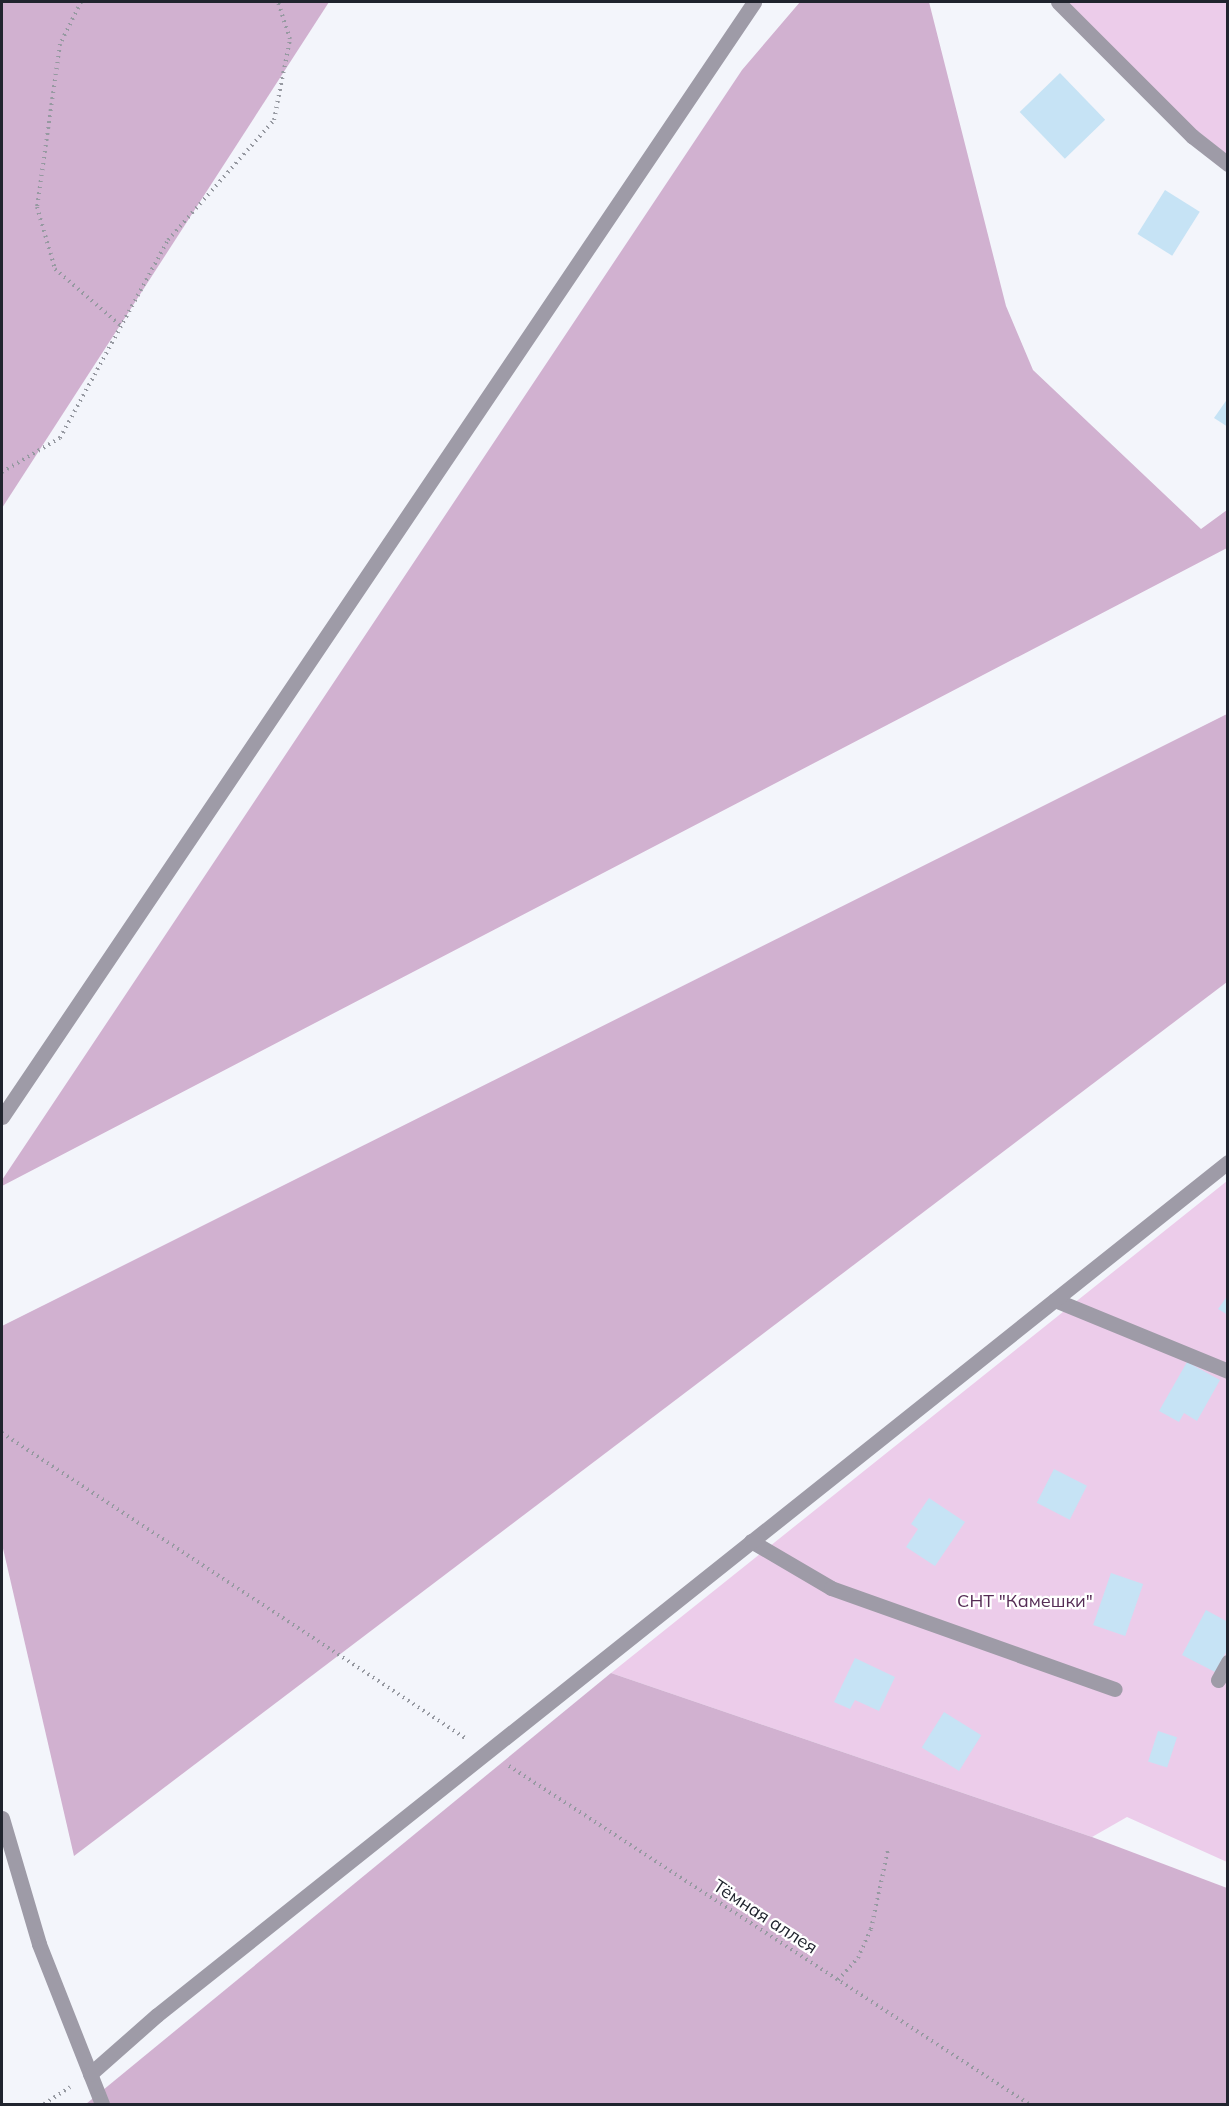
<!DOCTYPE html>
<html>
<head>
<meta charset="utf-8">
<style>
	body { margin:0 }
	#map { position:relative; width:1229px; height:2106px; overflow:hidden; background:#f3f5fb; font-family:Mulish,sans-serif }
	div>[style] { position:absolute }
	.green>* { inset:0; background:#ecccea }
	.forest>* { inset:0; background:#d1b1d0 }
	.building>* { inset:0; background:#c6e3f5; transform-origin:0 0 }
	.path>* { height:4px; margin-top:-2px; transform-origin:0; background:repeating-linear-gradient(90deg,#9699a1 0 1.5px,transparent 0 6px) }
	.minor>* { height:15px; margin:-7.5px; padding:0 7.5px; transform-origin:7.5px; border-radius:7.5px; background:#9e9ba7 }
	span { translate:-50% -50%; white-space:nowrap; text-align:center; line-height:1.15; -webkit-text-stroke:4.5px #fff; paint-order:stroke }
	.park-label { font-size:18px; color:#552c55 }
	.street-label { font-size:18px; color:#20242e }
	.frame { position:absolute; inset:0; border:3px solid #20242e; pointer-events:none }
</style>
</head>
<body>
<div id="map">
	<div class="green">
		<div style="clip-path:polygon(1058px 2px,1227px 2px,1227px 162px)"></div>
		<div style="clip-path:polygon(1227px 1181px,1227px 1862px,1127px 1817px,1092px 1837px,611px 1673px)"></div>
	</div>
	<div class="forest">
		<div style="clip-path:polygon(2px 2px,329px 2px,2px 508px)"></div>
		<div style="clip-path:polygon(800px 2px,929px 2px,1006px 306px,1033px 370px,1201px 529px,1227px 510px,1227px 548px,2px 1186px,2px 1180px,742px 70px)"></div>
		<div style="clip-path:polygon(1227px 714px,1227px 982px,74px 1856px,2px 1544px,2px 1326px)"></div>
		<div style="clip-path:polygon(611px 1673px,1092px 1837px,1227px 1888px,1227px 2104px,86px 2104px)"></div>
	</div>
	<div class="building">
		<div style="left:1060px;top:73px;width:65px;height:56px;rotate:46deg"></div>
		<div style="left:1165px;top:190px;width:41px;height:52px;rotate:32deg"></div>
		<div style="clip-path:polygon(1228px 398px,1228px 427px,1214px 418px)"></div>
		<div style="clip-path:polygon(1228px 1295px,1228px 1315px,1218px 1309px)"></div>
		<div style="clip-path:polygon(1187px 1362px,1220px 1380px,1197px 1421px,1184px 1413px,1179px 1422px,1159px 1411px)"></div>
		<div style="left:1054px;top:1469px;width:37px;height:38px;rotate:27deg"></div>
		<div style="clip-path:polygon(929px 1498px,965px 1522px,935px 1566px,906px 1547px,918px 1529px,911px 1524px)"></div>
		<div style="left:1111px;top:1573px;width:34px;height:55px;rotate:19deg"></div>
		<div style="clip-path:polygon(1206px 1610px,1228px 1622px,1228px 1649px,1215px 1672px,1182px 1655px)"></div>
		<div style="clip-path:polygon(855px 1658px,895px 1677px,879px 1711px,855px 1700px,850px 1709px,834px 1702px)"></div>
		<div style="left:944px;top:1712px;width:44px;height:42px;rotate:32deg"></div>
		<div style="left:1158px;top:1731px;width:20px;height:32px;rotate:18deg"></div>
	</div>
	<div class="path">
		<div style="left:81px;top:2px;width:47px;rotate:116.6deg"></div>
		<div style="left:60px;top:44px;width:165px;rotate:98deg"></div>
		<div style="left:37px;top:207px;width:65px;rotate:73.8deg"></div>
		<div style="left:55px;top:269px;width:87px;rotate:40.8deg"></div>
		<div style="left:2px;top:472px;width:67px;rotate:-30.4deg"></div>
		<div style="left:60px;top:438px;width:226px;rotate:-61.4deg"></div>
		<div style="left:168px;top:240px;width:160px;rotate:-48.5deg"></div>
		<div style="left:274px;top:120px;width:83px;rotate:-78.8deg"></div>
		<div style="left:290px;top:39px;width:39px;rotate:-108deg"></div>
		<div style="left:2px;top:1433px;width:554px;rotate:33.37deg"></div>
		<div style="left:509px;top:1766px;width:620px;rotate:33.02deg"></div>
		<div style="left:838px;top:1980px;width:30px;rotate:-48deg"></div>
		<div style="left:858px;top:1958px;width:32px;rotate:-66deg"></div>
		<div style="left:871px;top:1929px;width:81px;rotate:-77.9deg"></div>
		<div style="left:44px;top:2104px;width:31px;rotate:-33deg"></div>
	</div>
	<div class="minor">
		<div style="left:1058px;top:2px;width:190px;rotate:45deg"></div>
		<div style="left:1192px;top:136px;width:46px;rotate:37.9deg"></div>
		<div style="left:2px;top:1117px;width:1345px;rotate:-56deg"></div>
		<div style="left:1055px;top:1300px;width:187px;rotate:22.3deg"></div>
		<div style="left:751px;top:1541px;width:93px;rotate:30.4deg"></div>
		<div style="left:831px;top:1588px;width:301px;rotate:19.6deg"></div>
		<div style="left:1218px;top:1680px;width:21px;rotate:-61deg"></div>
		<div style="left:2px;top:1818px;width:131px;rotate:73.6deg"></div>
		<div style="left:39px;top:1944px;width:172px;rotate:68.5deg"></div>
		<div style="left:90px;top:2074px;width:89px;rotate:-41.4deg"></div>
		<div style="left:157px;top:2015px;width:1369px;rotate:-38.54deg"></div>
	</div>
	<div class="park-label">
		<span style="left:1025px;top:1601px">СНТ "Камешки"</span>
	</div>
	<div class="street-label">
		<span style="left:765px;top:1917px;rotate:33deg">Тёмная аллея</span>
	</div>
	<div class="frame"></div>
</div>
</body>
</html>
